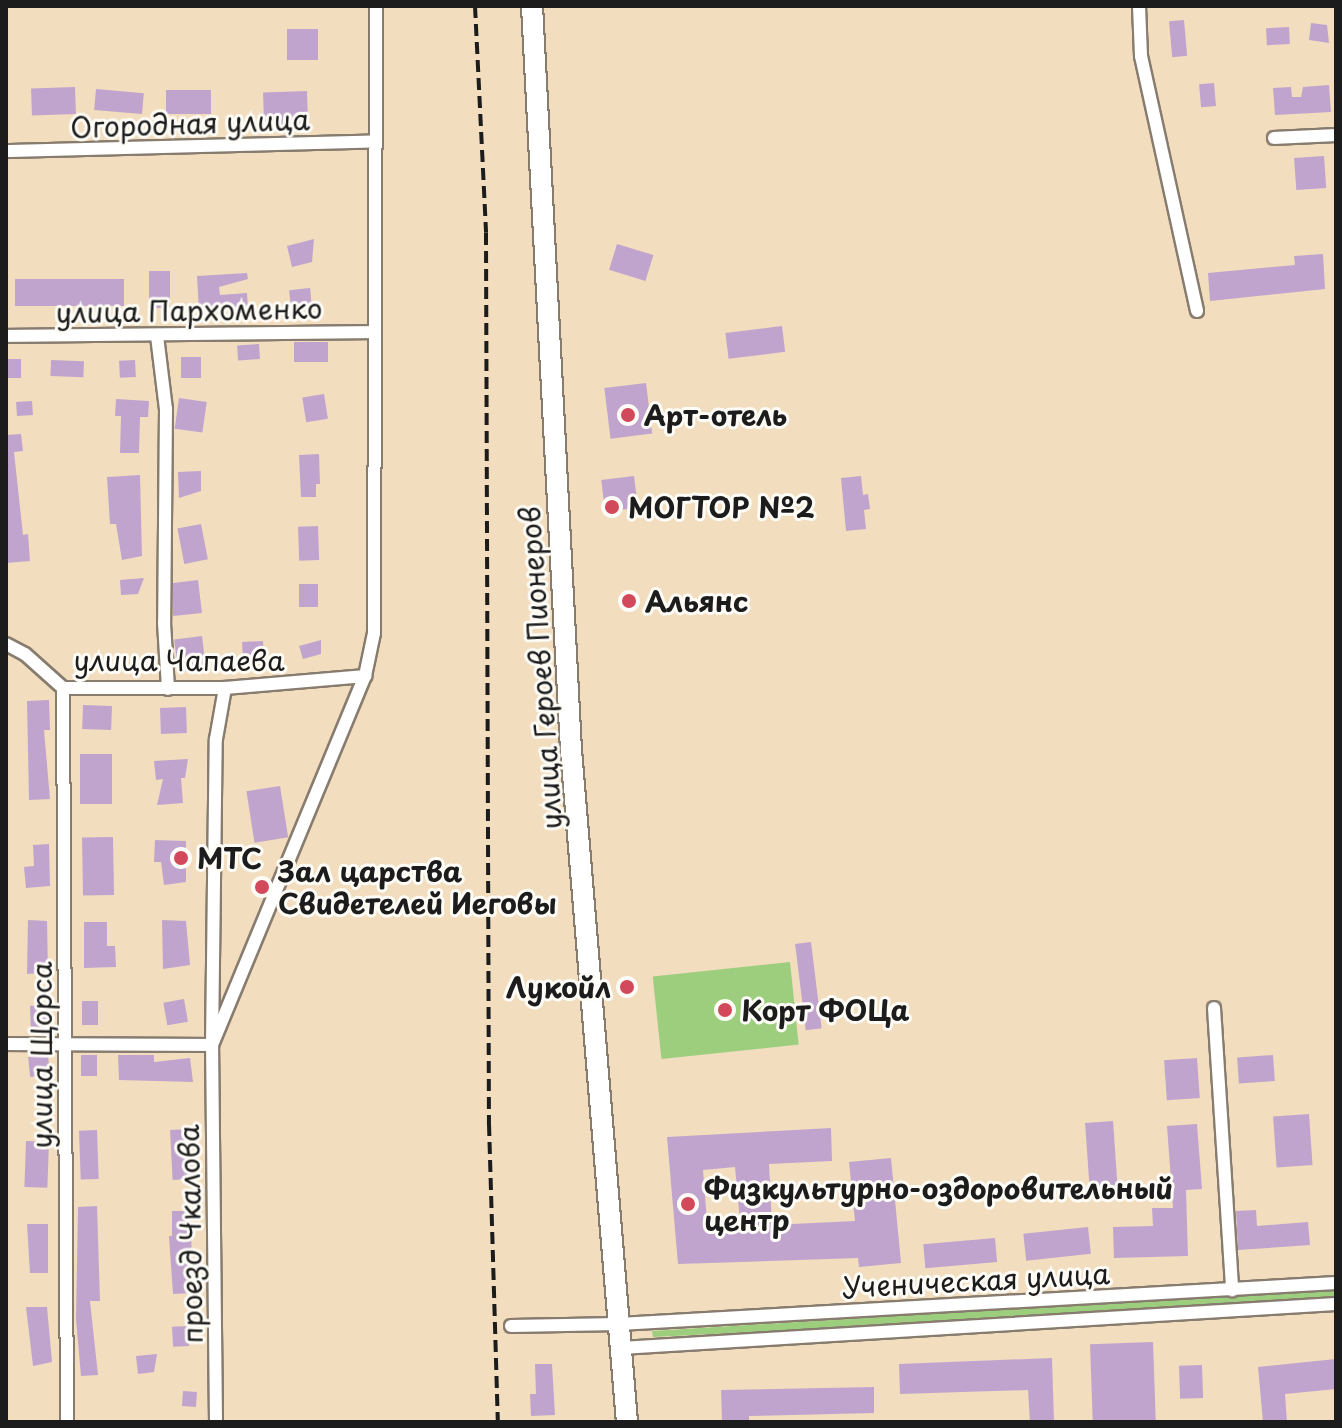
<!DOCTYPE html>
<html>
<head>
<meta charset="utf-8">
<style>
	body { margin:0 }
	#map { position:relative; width:1342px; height:1428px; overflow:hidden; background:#f2ddbf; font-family:"Playpen Sans",sans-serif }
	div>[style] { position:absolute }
	.green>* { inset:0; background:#9cce7d; transform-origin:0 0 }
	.building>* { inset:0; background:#c1a4cd; transform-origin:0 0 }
	.roads { filter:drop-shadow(2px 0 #877c6e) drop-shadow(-2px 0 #877c6e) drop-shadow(0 2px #877c6e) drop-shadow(0 -2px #877c6e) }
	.street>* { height:12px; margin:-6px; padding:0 6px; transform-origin:6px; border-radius:6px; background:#fff }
	.primary>* { height:20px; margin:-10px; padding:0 10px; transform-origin:10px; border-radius:10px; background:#fff }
	.rail>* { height:4px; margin-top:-2px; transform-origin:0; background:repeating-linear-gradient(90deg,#1c1c1c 0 12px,transparent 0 18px) }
	.dots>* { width:22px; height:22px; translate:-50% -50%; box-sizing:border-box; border:4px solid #fdfcf7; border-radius:50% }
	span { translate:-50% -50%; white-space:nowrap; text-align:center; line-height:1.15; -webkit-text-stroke:6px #fdfcf7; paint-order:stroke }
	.street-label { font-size:28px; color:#1c1c1c }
	.poi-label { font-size:28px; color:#1c1c1c; font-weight:700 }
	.left { translate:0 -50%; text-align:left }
	.right { translate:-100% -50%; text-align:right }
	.frame { position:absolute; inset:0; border:8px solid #1c1c1c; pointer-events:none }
</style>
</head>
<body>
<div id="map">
	<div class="green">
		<div style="left:790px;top:962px;width:83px;height:138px;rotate:84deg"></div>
		<div style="clip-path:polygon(1336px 1289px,1336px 1300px,1224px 1309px,653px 1337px,652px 1331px)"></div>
	</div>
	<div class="building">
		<div style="left:1184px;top:20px;width:36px;height:15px;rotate:85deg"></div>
		<div style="clip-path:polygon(1311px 23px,1327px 25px,1329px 43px,1309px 40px)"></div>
		<div style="left:1289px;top:27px;width:17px;height:23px;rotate:87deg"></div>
		<div style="left:287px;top:29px;width:31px;height:31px"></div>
		<div style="left:1214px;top:83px;width:23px;height:15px;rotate:85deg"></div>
		<div style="clip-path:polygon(1329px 85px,1331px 112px,1275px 115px,1273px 88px,1291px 87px,1292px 97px,1301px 97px,1303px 87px)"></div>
		<div style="left:75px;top:87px;width:27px;height:44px;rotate:88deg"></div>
		<div style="left:96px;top:89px;width:48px;height:21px;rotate:5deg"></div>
		<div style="left:211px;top:90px;width:24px;height:45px;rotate:90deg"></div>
		<div style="left:307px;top:91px;width:33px;height:44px;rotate:88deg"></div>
		<div style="left:1324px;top:156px;width:32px;height:30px;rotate:86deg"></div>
		<div style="clip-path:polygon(314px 239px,312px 262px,292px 267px,287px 246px)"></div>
		<div style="left:617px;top:244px;width:38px;height:27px;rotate:17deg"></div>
		<div style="clip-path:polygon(1323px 254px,1325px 289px,1210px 301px,1208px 273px,1295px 265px,1294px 256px)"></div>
		<div style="left:149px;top:271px;width:21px;height:37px"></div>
		<div style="clip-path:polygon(247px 273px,248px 279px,219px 287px,220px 295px,247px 293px,248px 308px,199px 311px,197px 276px)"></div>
		<div style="left:15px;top:279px;width:109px;height:27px"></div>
		<div style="left:310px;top:288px;width:19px;height:21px;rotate:84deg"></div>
		<div style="left:782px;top:326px;width:26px;height:57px;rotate:83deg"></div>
		<div style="left:294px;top:342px;width:34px;height:20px"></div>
		<div style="left:259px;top:344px;width:15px;height:22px;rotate:86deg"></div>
		<div style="left:181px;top:357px;width:20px;height:21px"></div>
		<div style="left:6px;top:359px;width:15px;height:19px"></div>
		<div style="left:51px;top:360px;width:33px;height:16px;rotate:2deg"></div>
		<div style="left:135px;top:360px;width:17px;height:16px;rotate:87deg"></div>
		<div style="left:646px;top:383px;width:51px;height:42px;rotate:83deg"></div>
		<div style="left:324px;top:394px;width:25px;height:22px;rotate:81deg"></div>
		<div style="left:179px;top:398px;width:28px;height:31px;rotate:8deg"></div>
		<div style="clip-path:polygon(116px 399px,149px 401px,148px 417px,140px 417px,139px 453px,120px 453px,121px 416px,115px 416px)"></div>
		<div style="left:32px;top:401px;width:14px;height:16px;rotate:86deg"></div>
		<div style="clip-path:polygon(21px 434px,23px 451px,14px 452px,23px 535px,28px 534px,30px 561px,6px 563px,6px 435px)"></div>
		<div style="clip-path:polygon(319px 454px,320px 484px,316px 484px,316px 497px,301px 497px,299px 455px)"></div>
		<div style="clip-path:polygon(201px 471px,201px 491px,179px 498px,178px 472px)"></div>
		<div style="clip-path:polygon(140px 475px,142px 556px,122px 560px,116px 524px,110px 524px,107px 477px)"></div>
		<div style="left:634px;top:476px;width:32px;height:33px;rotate:83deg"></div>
		<div style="clip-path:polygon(861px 476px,863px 495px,868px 494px,870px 509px,864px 510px,866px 529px,846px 531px,841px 478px)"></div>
		<div style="left:201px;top:524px;width:36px;height:24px;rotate:79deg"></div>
		<div style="left:318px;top:526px;width:34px;height:20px;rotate:88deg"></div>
		<div style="clip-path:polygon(144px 578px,138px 594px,121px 595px,120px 580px)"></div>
		<div style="clip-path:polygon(198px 580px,202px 613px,173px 616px,173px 583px)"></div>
		<div style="left:299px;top:584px;width:19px;height:23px"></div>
		<div style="left:202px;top:636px;width:33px;height:28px;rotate:83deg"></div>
		<div style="clip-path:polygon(321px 640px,321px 654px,303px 659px,299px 646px)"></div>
		<div style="left:263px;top:641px;width:17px;height:21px;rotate:87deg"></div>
		<div style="clip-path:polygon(49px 700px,50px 730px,44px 730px,50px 799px,29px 800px,27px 701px)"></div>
		<div style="left:83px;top:705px;width:29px;height:24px;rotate:2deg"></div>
		<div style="left:186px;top:707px;width:26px;height:26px;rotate:88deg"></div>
		<div style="left:80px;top:754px;width:32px;height:50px"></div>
		<div style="clip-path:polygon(188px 759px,185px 778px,181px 778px,183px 803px,157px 805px,163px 779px,156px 780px,154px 761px)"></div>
		<div style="left:280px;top:786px;width:52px;height:34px;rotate:81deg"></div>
		<div style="left:113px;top:837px;width:58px;height:31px;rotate:89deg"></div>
		<div style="clip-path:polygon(155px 840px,186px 841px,186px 882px,164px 885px,161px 862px,154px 862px)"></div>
		<div style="clip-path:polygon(49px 844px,50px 886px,26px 888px,24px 867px,34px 866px,33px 845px)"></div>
		<div style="clip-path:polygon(28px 920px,47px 921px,48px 972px,27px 974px)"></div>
		<div style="clip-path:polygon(162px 920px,186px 921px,190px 965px,163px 969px)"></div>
		<div style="clip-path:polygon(84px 922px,107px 922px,107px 946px,115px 946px,116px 967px,84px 968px)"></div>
		<div style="left:811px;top:942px;width:87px;height:16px;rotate:83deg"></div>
		<div style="left:184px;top:999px;width:23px;height:21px;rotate:80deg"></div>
		<div style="left:82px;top:1001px;width:16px;height:24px"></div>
		<div style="left:49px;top:1005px;width:23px;height:19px;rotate:88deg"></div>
		<div style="left:48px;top:1055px;width:20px;height:20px;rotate:84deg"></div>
		<div style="left:81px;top:1055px;width:16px;height:21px"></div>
		<div style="clip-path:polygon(118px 1055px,154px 1055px,154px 1062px,190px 1058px,193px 1082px,119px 1080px)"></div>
		<div style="left:1273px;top:1055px;width:26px;height:36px;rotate:86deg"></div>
		<div style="left:1197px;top:1058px;width:40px;height:33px;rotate:86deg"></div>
		<div style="left:1309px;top:1114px;width:51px;height:36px;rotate:86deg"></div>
		<div style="left:1113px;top:1121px;width:68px;height:28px;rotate:86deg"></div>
		<div style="clip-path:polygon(1197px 1124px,1202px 1189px,1186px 1190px,1188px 1256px,1114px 1258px,1113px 1227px,1153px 1226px,1152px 1208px,1173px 1208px,1167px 1126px)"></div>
		<div style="clip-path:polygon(evenodd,831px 1128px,832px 1161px,769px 1164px,772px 1225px,855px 1221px,849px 1162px,891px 1158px,901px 1263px,859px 1267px,858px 1258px,678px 1264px,667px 1137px,831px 1128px,735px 1167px,741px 1232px,708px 1234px,703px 1170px,735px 1167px)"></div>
		<div style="left:189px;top:1129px;width:50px;height:19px;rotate:87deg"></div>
		<div style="left:97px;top:1130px;width:49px;height:18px;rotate:88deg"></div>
		<div style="left:26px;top:1141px;width:23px;height:46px;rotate:2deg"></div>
		<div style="clip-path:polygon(97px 1206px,100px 1301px,90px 1301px,98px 1375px,81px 1376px,76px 1319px,78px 1207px)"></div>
		<div style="clip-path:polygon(1256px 1210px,1257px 1226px,1308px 1222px,1310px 1245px,1238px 1250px,1236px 1211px)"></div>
		<div style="clip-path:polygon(172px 1211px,191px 1211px,192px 1293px,173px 1294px,169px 1236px,172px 1236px)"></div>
		<div style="clip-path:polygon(27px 1224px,48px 1224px,48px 1273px,30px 1273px)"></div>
		<div style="left:1088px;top:1227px;width:27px;height:65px;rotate:84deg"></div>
		<div style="left:995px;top:1238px;width:24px;height:72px;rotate:85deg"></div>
		<div style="clip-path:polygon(26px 1307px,47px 1307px,52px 1362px,33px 1366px)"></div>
		<div style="left:188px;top:1326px;width:20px;height:16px;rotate:87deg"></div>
		<div style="left:1153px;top:1342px;width:80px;height:63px;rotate:88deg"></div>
		<div style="clip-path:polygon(157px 1354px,154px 1372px,138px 1374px,136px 1356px)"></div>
		<div style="clip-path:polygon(1052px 1358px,1054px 1422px,1030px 1422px,1028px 1390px,900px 1394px,899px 1364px)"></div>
		<div style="clip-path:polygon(1336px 1359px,1336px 1389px,1285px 1394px,1287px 1422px,1263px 1422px,1258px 1367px)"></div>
		<div style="clip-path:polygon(535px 1364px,552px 1364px,555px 1415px,531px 1416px,530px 1394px,536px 1394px)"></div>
		<div style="left:1202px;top:1365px;width:33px;height:23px;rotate:88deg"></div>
		<div style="clip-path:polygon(874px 1387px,874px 1413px,749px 1416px,749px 1422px,722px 1422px,721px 1390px)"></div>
		<div style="left:183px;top:1391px;width:14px;height:15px;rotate:4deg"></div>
	</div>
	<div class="roads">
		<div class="street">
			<div style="left:1139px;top:6px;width:50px;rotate:87.7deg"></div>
			<div style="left:1141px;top:56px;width:261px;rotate:77.6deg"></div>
			<div style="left:1274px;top:138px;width:62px;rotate:-2.8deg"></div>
			<div style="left:6px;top:151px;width:370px;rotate:-1.5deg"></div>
			<div style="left:6px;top:336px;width:367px;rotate:-0.6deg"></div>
			<div style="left:157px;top:336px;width:74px;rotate:83deg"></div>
			<div style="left:166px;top:409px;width:214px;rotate:90.5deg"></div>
			<div style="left:164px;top:623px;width:66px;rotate:86.5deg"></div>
			<div style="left:6px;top:644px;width:21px;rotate:28deg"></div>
			<div style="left:25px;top:654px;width:51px;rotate:41.8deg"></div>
			<div style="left:63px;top:688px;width:162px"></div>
			<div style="left:225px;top:688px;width:141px;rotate:-4.9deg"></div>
			<div style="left:63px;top:688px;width:734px;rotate:89.69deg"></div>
			<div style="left:1214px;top:1008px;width:283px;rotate:86.3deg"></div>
			<div style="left:6px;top:1044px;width:206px;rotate:0.3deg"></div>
			<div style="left:212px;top:1045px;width:306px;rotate:-89.3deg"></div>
			<div style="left:216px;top:739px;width:52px;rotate:-80deg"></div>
			<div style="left:511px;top:1326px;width:108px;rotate:-1.1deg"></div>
			<div style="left:619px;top:1324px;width:718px;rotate:-3.27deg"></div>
			<div style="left:621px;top:1348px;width:716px;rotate:-3.52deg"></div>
			<div style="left:216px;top:1422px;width:377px;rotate:-90.6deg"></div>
			<div style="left:212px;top:1045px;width:399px;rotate:-67.5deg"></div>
			<div style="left:365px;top:676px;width:44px;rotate:-78.2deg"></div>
			<div style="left:374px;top:633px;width:627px;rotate:-89.82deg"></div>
		</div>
		<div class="primary">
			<div style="left:532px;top:6px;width:745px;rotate:87deg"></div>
			<div style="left:571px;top:750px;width:674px;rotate:85.24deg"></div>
		</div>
	</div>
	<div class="rail">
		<div style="left:475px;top:6px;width:227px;rotate:87.2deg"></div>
		<div style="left:486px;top:233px;width:891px;rotate:89.81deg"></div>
		<div style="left:489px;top:1124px;width:298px;rotate:88.3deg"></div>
	</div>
	<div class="dots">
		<div style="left:628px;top:415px;background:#d1495b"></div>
		<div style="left:612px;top:507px;background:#d1495b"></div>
		<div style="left:629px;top:601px;background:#d1495b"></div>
		<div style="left:181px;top:858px;background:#d1495b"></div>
		<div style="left:262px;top:887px;background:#d1495b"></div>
		<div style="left:627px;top:987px;background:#d1495b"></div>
		<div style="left:725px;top:1010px;background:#d1495b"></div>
		<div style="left:688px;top:1204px;background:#d1495b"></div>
	</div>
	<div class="street-label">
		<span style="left:190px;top:123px;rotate:-2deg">Огородная улица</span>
		<span style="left:189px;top:310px;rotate:-1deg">улица Пархоменко</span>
		<span style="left:179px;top:660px">улица Чапаева</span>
		<span style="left:540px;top:668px;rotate:-94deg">улица Героев Пионеров</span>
		<span style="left:41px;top:1055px;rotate:-90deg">улица Щорса</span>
		<span style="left:190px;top:1234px;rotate:-91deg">проезд Чкалова</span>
		<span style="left:976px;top:1280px;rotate:-3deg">Ученическая улица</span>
	</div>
	<div class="poi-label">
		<span class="left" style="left:644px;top:415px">Арт-отель</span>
		<span class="left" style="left:628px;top:507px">МОГТОР №2</span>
		<span class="left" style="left:645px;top:601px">Альянс</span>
		<span class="left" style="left:197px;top:858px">МТС</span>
		<span class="left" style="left:278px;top:887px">Зал царства<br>Свидетелей Иеговы</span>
		<span class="right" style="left:611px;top:987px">Лукойл</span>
		<span class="left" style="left:741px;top:1010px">Корт ФОЦа</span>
		<span class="left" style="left:704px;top:1204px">Физкультурно-оздоровительный<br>центр</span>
	</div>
	<div class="frame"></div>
</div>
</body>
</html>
